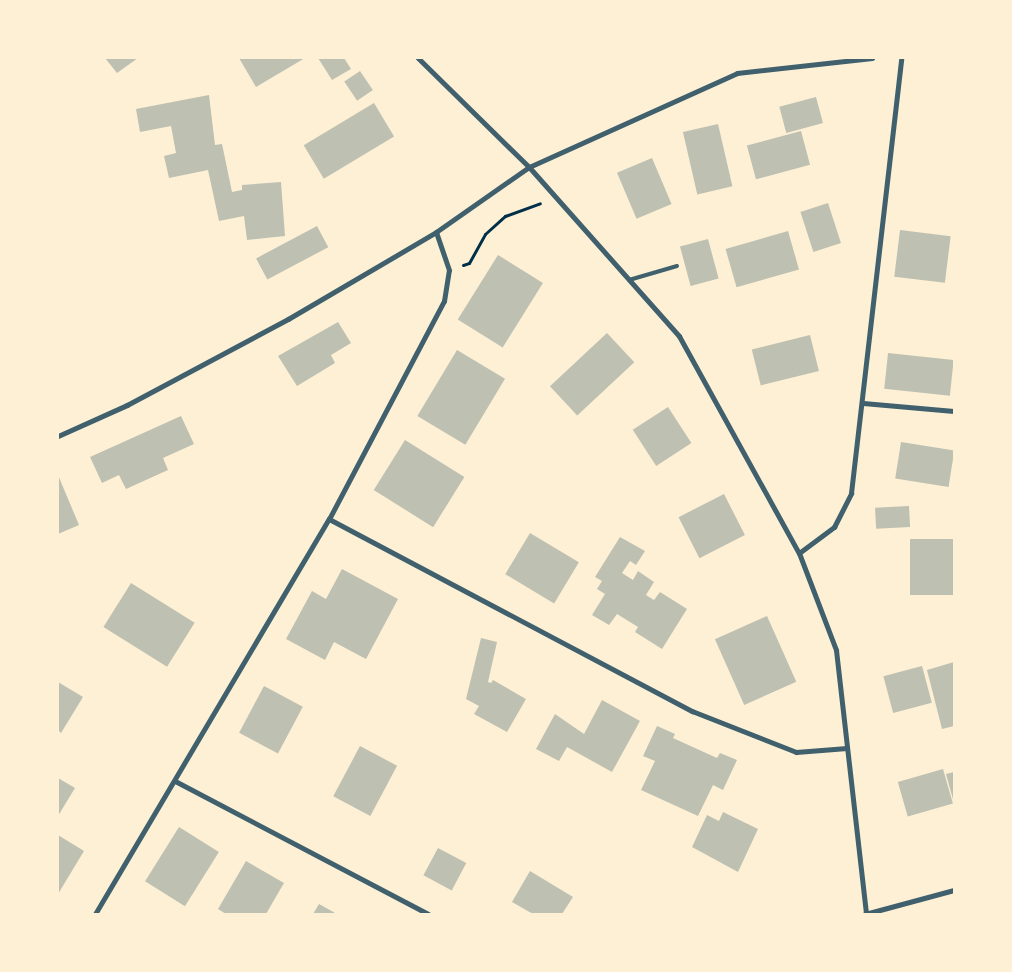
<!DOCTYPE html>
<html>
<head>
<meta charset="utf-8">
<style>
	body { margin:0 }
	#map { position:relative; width:1012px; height:972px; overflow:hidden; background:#fdf0d5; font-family:Merriweather,serif }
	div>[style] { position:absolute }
	.building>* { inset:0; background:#bec0b2; transform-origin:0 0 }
	.path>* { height:3px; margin:-1.5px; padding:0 1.5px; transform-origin:1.5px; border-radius:1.5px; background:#003049 }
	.service>* { height:4px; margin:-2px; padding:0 2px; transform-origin:2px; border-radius:2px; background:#3f606c }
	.minor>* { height:5px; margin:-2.5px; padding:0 2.5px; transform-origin:2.5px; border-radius:2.5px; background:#3f606c }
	span { translate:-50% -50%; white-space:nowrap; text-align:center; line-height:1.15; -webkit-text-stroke:4px #fdf0d5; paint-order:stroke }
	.frame { position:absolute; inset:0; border:59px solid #fdf0d5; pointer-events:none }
</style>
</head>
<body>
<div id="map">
	<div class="building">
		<div style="clip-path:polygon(105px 58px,138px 58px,117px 73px)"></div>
		<div style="clip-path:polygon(239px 58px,305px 58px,256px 87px)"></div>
		<div style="clip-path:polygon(318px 58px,344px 58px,351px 69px,332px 80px)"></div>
		<div style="left:360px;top:71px;width:23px;height:19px;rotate:56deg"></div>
		<div style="clip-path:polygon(209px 95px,215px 145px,222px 144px,232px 192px,242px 190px,242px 185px,281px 182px,285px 236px,247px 240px,244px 216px,219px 221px,208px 170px,169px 178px,164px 156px,176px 153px,171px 126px,140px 132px,136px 109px)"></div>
		<div style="left:816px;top:97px;width:27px;height:38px;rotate:75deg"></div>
		<div style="left:374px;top:103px;width:39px;height:82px;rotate:59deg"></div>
		<div style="left:718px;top:124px;width:64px;height:36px;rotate:77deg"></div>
		<div style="left:801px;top:131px;width:35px;height:56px;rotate:75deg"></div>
		<div style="left:652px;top:158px;width:50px;height:38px;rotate:67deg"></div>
		<div style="left:828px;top:203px;width:42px;height:29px;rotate:72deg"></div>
		<div style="left:317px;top:226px;width:24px;height:69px;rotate:62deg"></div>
		<div style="left:900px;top:230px;width:51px;height:47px;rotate:7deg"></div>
		<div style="left:788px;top:231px;width:40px;height:65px;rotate:74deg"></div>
		<div style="left:708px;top:239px;width:41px;height:29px;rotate:75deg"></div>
		<div style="left:498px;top:255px;width:53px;height:76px;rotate:32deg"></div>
		<div style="clip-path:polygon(338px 322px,351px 343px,331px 355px,335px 363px,297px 386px,278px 356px)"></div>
		<div style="left:607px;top:333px;width:40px;height:78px;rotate:47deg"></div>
		<div style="left:810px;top:335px;width:37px;height:60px;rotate:76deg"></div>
		<div style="left:457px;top:350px;width:56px;height:77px;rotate:31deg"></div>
		<div style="left:888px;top:353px;width:66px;height:36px;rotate:6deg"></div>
		<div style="left:668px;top:407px;width:43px;height:42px;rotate:57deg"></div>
		<div style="clip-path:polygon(181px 416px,194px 444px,163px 458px,168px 470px,126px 489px,119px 475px,102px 483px,90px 457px)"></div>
		<div style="left:405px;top:440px;width:70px;height:59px;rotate:32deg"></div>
		<div style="left:901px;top:442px;width:54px;height:37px;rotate:9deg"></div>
		<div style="clip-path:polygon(58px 475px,79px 525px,58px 534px)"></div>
		<div style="left:724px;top:494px;width:46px;height:51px;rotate:63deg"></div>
		<div style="left:909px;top:506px;width:21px;height:34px;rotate:87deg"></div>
		<div style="left:530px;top:533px;width:57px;height:48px;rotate:31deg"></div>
		<div style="clip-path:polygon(620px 537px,645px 551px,636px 565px,630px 561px,622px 573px,633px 580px,638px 571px,654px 582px,646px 595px,654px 600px,660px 592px,687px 609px,662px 649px,635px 632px,638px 627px,617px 614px,609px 625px,592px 615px,605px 594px,597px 589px,602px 581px,595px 577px)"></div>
		<div style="left:910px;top:539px;width:44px;height:56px"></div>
		<div style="clip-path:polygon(342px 569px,398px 599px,366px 659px,334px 642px,325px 660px,286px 639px,312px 591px,326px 599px)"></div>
		<div style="left:131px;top:583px;width:75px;height:52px;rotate:32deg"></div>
		<div style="left:767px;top:616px;width:72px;height:57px;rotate:66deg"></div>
		<div style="clip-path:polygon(481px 638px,497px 642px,488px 682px,491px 683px,493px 680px,526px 699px,507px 732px,474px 714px,479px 706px,466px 699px)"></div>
		<div style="clip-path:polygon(954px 662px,954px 726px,942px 729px,927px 670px)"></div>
		<div style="left:922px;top:666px;width:38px;height:40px;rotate:75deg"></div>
		<div style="clip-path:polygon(58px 682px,83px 697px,61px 733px,58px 730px)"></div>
		<div style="left:264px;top:686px;width:44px;height:53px;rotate:28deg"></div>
		<div style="clip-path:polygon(602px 700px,640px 721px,612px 772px,567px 747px,559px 761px,536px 749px,555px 714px,584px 734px)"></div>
		<div style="clip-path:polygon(657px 726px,675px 734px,673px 738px,717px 758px,720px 753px,737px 760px,723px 790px,713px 785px,698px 816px,641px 790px,655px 761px,643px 756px)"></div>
		<div style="left:360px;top:746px;width:42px;height:57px;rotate:28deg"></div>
		<div style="left:943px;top:769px;width:36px;height:47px;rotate:74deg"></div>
		<div style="clip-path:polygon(954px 772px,954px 803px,946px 774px)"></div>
		<div style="clip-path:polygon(58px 778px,75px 788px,58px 816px)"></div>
		<div style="clip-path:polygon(723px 812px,758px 829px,738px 872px,692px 847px,707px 815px,719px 821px)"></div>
		<div style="left:179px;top:827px;width:47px;height:64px;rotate:32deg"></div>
		<div style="clip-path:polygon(58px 835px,84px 851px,58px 894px)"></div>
		<div style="left:438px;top:848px;width:32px;height:31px;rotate:28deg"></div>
		<div style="clip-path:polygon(246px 861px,284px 883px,266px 914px,226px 914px,218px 909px)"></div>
		<div style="clip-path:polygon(530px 871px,573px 897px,562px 914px,533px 914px,512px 902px)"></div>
		<div style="clip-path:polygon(319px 904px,337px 914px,313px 914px)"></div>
	</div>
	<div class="path">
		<div style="left:463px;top:265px;width:6px;rotate:-18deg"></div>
		<div style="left:469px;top:263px;width:33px;rotate:-61deg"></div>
		<div style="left:485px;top:234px;width:27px;rotate:-42deg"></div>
		<div style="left:505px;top:216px;width:37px;rotate:-20deg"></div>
	</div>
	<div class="service">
		<div style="left:629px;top:280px;width:50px;rotate:-16.3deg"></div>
	</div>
	<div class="minor">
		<div style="left:418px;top:58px;width:156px;rotate:44.5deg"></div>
		<div style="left:529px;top:167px;width:226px;rotate:48.4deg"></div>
		<div style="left:679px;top:336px;width:248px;rotate:61.1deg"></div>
		<div style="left:799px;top:553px;width:104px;rotate:69.1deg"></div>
		<div style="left:836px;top:650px;width:266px;rotate:83.5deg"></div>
		<div style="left:863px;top:403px;width:91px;rotate:5deg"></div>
		<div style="left:58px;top:436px;width:76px;rotate:-24.2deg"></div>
		<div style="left:127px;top:405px;width:183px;rotate:-28.1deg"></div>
		<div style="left:288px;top:319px;width:172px;rotate:-30.4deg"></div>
		<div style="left:436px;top:232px;width:113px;rotate:-35deg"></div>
		<div style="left:529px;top:167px;width:228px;rotate:-24.3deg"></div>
		<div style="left:737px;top:73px;width:136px;rotate:-6.3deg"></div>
		<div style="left:329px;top:519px;width:411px;rotate:27.9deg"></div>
		<div style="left:692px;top:711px;width:112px;rotate:21.5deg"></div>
		<div style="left:796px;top:752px;width:51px;rotate:-4.5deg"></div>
		<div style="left:799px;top:553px;width:44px;rotate:-36.6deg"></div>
		<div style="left:834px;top:527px;width:38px;rotate:-63deg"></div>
		<div style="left:851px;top:493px;width:438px;rotate:-83.4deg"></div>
		<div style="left:175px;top:781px;width:286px;rotate:27.7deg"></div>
		<div style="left:95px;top:914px;width:459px;rotate:-59.4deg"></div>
		<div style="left:329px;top:519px;width:246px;rotate:-62.2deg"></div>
		<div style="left:444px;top:301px;width:31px;rotate:-81deg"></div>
		<div style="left:449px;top:270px;width:40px;rotate:-108.9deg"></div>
		<div style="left:865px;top:914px;width:92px;rotate:-15.1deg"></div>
	</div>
	<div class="frame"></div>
</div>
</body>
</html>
